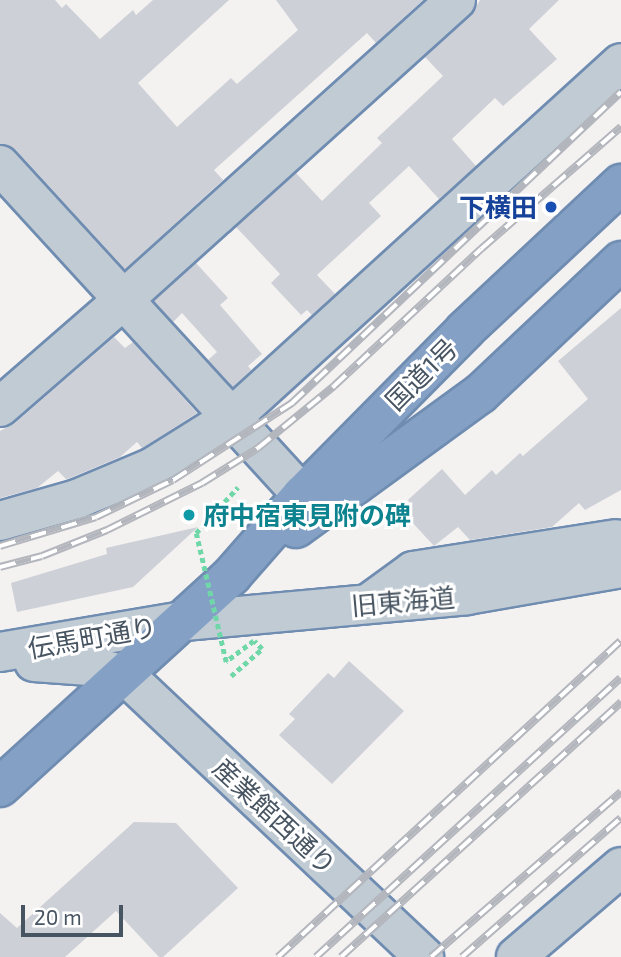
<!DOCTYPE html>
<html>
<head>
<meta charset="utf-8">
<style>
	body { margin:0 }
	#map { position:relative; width:621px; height:957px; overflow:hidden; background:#f4f1f1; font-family:"Exo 2","Noto Sans JP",sans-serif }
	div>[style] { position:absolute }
	.building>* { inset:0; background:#cdd0d6 }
	.roads { filter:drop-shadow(2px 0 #6f8cb1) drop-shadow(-2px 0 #6f8cb1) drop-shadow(0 2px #6f8cb1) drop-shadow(0 -2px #6f8cb1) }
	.minor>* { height:38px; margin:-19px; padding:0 19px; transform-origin:19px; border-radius:19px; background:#c1cbd4 }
	.highway>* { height:38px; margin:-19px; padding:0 19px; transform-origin:19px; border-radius:19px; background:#84a1c5 }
	.rail>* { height:8px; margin-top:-4px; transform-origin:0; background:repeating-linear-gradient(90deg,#fff 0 16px,#b3b6bc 0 32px); box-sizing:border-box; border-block:2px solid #b3b6bc }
	.path-bridge>* { height:4.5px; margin-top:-2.25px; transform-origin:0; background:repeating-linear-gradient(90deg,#70d7a8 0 5px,transparent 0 8.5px) }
	.dots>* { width:19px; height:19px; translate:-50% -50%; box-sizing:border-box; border:4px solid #fff; border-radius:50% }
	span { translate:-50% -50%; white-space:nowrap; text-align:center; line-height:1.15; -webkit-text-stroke:6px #fff; paint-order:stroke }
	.transit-label { font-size:26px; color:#164399; font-weight:700 }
	.right { translate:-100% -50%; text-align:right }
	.street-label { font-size:26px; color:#475461 }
	.culture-label { font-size:26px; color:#0d838f; font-weight:700 }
	.left { translate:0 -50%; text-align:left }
	.scale { position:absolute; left:21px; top:905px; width:102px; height:32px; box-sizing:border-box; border:4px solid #475461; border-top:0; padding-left:9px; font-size:21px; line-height:24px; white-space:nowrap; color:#475461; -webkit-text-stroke:5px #fff; paint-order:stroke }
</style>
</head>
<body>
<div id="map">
	<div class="building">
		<div style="clip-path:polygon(0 0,55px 0,62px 8px,66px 4px,100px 39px,133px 10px,136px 15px,153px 0,229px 0,138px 83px,177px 127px,231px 78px,237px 84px,298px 30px,276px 0,423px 0,376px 43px,367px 33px,214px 170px,223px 180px,125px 269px,16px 150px,0 144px)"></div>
		<div style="clip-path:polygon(480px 0,559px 0,529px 29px,557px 59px,503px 106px,495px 98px,452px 139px,476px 166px,439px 199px,409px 166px,369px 203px,381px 216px,317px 275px,335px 294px,312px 315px,307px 310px,301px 315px,271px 283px,280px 274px,236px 227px,296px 173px,322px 201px,382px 143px,377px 138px,443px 76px,425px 57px,471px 16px)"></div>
		<div style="clip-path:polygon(196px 263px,228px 298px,220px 305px,262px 354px,248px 366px,251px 370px,233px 387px,208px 360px,217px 352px,182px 313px,173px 322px,154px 301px)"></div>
		<div style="clip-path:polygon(621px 308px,621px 490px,585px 510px,579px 503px,552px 527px,470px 540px,458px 527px,434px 546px,399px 508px,442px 469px,465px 495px,492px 470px,496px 475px,520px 453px,523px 456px,588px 399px,558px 361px)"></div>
		<div style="clip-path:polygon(114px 337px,125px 348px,133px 342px,197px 413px,142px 448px,137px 442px,120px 457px,70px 478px,66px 479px,58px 471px,37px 488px,0 498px,0 431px,14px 424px)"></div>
		<div style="clip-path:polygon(198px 527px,133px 587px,17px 612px,11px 583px,107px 554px,106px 548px)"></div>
		<div style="clip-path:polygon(349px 661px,404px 711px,332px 784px,279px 735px,295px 719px,289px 714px,328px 673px,334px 678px)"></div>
		<div style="clip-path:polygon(134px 822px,176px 823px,238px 888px,163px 957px,159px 957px,116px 911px,65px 957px,0 957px,0 913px,17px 928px)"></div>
	</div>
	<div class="roads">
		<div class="minor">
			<div style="left:0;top:165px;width:447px;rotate:47.5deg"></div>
			<div style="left:0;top:407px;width:163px;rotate:-41deg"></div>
			<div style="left:123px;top:300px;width:448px;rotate:-42deg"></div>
			<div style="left:0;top:521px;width:80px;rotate:-15.9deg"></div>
			<div style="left:77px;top:499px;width:80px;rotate:-22.7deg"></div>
			<div style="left:151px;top:468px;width:94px;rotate:-32deg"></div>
			<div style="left:231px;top:418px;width:527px;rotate:-42.31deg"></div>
			<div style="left:369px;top:603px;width:54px;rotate:-36deg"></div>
			<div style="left:413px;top:571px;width:206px;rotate:-8.9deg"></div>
			<div style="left:0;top:652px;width:187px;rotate:-9.6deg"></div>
			<div style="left:184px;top:621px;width:284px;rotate:-5.2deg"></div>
			<div style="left:467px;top:595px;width:156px;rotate:-9.9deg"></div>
			<div style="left:34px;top:662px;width:55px;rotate:4.2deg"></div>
			<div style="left:89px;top:666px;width:37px;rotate:14deg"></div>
			<div style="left:125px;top:675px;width:411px;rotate:43.3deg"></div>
			<div style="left:516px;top:957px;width:138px;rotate:-40.6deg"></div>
		</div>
		<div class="highway">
			<div style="left:296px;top:528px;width:228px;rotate:-36.1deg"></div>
			<div style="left:480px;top:394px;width:194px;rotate:-43.3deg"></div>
			<div style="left:0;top:787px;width:314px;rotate:-42.4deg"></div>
			<div style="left:232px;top:575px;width:106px;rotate:-48.8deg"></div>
			<div style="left:302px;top:495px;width:232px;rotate:-45.3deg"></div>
			<div style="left:465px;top:330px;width:214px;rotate:-43.1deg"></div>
		</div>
	</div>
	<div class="rail">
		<div style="left:0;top:546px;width:100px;rotate:-16.8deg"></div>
		<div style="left:96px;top:517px;width:85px;rotate:-25.7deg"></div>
		<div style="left:173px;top:480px;width:142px;rotate:-32.9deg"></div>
		<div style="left:292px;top:403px;width:453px;rotate:-43.4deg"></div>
		<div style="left:0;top:567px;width:43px;rotate:-14.7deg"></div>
		<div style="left:42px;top:556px;width:70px;rotate:-21.8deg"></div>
		<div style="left:107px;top:530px;width:106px;rotate:-26.3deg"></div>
		<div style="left:202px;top:483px;width:66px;rotate:-32deg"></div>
		<div style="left:258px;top:448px;width:98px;rotate:-39.2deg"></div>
		<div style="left:334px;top:386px;width:201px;rotate:-43deg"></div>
		<div style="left:481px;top:249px;width:186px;rotate:-41.1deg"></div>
		<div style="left:278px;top:957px;width:466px;rotate:-42.7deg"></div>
		<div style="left:316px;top:957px;width:413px;rotate:-42.5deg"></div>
		<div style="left:341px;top:957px;width:379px;rotate:-42.3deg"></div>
		<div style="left:431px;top:957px;width:252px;rotate:-41deg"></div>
		<div style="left:462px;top:957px;width:211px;rotate:-41.2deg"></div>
	</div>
	<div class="path-bridge">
		<div style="left:231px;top:676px;width:41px;rotate:-41.1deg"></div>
		<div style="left:262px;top:649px;width:11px;rotate:-135deg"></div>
		<div style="left:254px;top:641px;width:35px;rotate:143deg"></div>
		<div style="left:226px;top:662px;width:132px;rotate:-103.1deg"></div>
		<div style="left:196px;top:533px;width:62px;rotate:-47.6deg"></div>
	</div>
	<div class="dots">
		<div style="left:551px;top:207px;background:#1a4fb4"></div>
		<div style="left:189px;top:515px;background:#0f9aa8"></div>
	</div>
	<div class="transit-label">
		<span class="right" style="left:537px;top:207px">下横田</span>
	</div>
	<div class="street-label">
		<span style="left:421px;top:374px;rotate:-45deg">国道1号</span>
		<span style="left:403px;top:601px;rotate:-5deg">旧東海道</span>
		<span style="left:92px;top:637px;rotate:-10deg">伝馬町通り</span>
		<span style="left:275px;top:816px;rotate:43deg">産業館西通り</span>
	</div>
	<div class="culture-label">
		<span class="left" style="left:203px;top:515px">府中宿東見附の碑</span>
	</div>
	<div class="scale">20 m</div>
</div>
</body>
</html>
